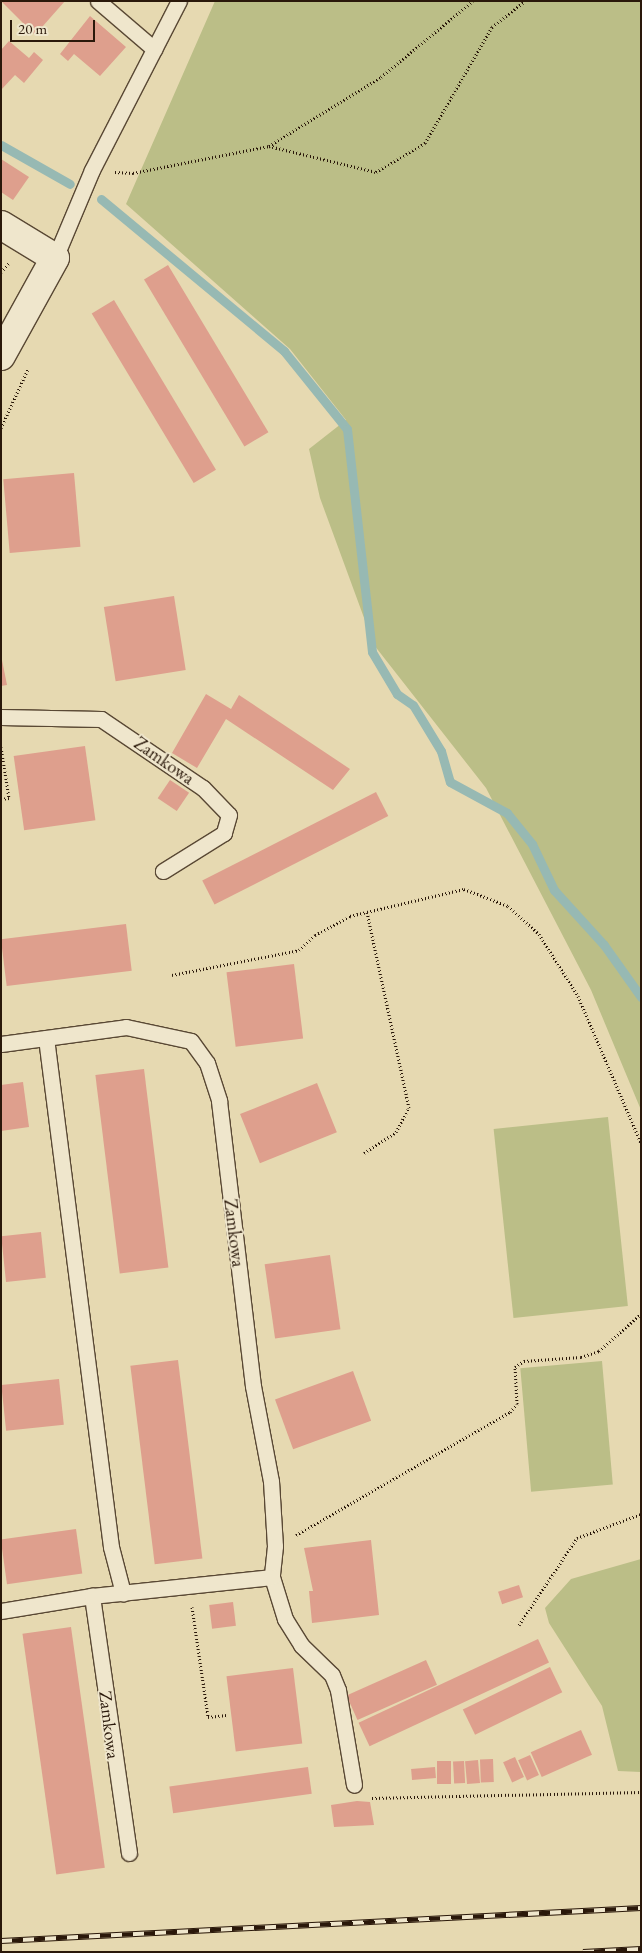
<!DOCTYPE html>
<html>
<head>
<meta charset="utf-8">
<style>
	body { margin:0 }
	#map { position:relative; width:642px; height:1953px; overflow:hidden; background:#e6d9b1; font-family:"EB Garamond",serif }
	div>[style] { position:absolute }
	.green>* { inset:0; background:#bbbe87; transform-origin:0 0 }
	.stream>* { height:9px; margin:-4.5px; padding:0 4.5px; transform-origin:4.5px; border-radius:4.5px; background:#97b9b3 }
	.building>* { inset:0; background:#de9f8d; transform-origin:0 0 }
	.path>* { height:3px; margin-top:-1.5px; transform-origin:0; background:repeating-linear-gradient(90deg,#2a180a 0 1px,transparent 0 3.5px) }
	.roads { filter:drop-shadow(1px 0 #594834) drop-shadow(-1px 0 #594834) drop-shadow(0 1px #594834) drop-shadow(0 -1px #594834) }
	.service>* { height:15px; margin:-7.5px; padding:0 7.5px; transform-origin:7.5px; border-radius:7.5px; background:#efe6cc }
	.minor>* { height:28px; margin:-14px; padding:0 14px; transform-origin:14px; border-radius:14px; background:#efe6cc }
	.rail>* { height:5.5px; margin-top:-2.75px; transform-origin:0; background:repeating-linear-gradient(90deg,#efe6cc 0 11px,#2a180a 0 22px); box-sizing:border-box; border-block:1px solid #2a180a }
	span { translate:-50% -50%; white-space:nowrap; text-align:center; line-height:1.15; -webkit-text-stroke:4px #efe6cc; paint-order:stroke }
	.street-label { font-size:18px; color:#2a180a }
	.frame { position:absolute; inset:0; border:2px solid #2a180a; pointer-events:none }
	.scale { position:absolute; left:10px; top:20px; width:85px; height:22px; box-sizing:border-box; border:2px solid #2a180a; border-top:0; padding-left:6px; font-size:15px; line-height:18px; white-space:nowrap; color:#2a180a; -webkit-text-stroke:4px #efe6cc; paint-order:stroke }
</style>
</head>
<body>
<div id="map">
	<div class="green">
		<div style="clip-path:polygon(215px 1px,641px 1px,641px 1110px,591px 990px,486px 788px,374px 645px,320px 498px,309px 449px,346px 420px,290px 349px,126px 204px)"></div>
		<div style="left:608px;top:1117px;width:190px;height:115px;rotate:84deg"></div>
		<div style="left:602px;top:1361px;width:124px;height:82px;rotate:85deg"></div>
		<div style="clip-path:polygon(641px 1559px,641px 1772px,618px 1771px,602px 1706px,549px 1623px,545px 1608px,571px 1579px)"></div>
	</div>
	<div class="stream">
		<div style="left:1px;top:145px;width:79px;rotate:29.5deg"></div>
		<div style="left:101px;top:199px;width:238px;rotate:39.7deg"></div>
		<div style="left:284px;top:351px;width:100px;rotate:51.1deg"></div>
		<div style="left:347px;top:429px;width:224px;rotate:83.6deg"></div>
		<div style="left:372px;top:652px;width:49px;rotate:59.2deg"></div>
		<div style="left:397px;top:694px;width:19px;rotate:35deg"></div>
		<div style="left:413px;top:705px;width:54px;rotate:58.7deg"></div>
		<div style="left:441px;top:751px;width:32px;rotate:74deg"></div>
		<div style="left:450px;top:782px;width:65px;rotate:28.5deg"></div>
		<div style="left:507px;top:813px;width:40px;rotate:51deg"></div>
		<div style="left:532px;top:844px;width:51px;rotate:64.4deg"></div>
		<div style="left:554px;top:890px;width:74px;rotate:47.7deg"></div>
		<div style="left:604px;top:945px;width:64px;rotate:54.6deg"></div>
	</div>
	<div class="building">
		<div style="clip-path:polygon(1px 1px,65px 1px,35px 35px)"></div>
		<div style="clip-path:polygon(90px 16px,126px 47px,100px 76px,74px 54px,68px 61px,60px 54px)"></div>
		<div style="clip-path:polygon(9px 41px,29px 58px,34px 52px,43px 60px,24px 83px,15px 75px,1px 90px,1px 50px)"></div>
		<div style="clip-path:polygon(1px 159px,29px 177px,13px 200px,1px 192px)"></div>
		<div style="left:168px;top:265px;width:195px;height:28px;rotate:59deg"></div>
		<div style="left:114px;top:300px;width:198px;height:26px;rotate:59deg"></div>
		<div style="left:74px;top:473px;width:74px;height:71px;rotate:85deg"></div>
		<div style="left:174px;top:596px;width:75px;height:71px;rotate:81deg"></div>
		<div style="clip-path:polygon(1px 655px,7px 685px,1px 686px)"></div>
		<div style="clip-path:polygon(206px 694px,231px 709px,239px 695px,350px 769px,333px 790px,226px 719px,197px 768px,172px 753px)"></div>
		<div style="left:85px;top:746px;width:75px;height:72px;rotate:82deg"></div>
		<div style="left:170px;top:780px;width:23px;height:22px;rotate:34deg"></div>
		<div style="left:376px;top:792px;width:27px;height:195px;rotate:63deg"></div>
		<div style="left:126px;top:924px;width:47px;height:126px;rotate:83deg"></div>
		<div style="left:294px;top:964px;width:75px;height:68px;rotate:83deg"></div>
		<div style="left:144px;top:1069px;width:200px;height:49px;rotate:83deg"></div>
		<div style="clip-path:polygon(23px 1082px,29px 1127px,1px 1131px,1px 1085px)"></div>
		<div style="left:317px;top:1083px;width:53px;height:83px;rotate:68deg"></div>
		<div style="left:41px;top:1232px;width:46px;height:40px;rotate:84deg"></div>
		<div style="left:330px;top:1255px;width:75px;height:66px;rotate:82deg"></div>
		<div style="left:178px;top:1360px;width:200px;height:48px;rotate:83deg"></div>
		<div style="left:353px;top:1371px;width:53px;height:83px;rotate:70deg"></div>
		<div style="left:59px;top:1379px;width:46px;height:58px;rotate:84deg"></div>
		<div style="left:76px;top:1529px;width:45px;height:76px;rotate:82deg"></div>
		<div style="clip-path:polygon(371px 1540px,379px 1615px,312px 1623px,309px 1591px,313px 1591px,304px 1548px)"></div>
		<div style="left:519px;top:1585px;width:13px;height:22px;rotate:72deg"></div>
		<div style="left:233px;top:1602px;width:24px;height:24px;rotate:83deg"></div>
		<div style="left:71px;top:1627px;width:243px;height:49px;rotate:82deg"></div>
		<div style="left:538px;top:1639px;width:26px;height:198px;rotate:65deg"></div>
		<div style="left:426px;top:1660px;width:27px;height:87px;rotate:66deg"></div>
		<div style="left:550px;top:1667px;width:28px;height:97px;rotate:64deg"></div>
		<div style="left:293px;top:1668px;width:76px;height:67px;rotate:83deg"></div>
		<div style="left:581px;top:1730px;width:27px;height:55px;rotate:66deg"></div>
		<div style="left:530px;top:1755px;width:22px;height:13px;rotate:66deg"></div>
		<div style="left:515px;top:1757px;width:22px;height:13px;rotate:66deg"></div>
		<div style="left:493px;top:1759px;width:23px;height:13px;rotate:88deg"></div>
		<div style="left:478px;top:1760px;width:23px;height:13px;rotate:85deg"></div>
		<div style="left:437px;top:1761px;width:14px;height:23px"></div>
		<div style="left:464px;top:1761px;width:22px;height:11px;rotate:87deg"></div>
		<div style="left:308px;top:1767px;width:27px;height:140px;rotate:82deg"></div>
		<div style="left:435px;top:1767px;width:11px;height:24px;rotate:85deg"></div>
		<div style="clip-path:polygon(357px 1801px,370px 1802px,374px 1825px,334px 1827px,331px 1805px)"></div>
	</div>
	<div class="path">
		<div style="left:269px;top:146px;width:132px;rotate:-31.6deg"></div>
		<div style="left:381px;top:77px;width:119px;rotate:-39.6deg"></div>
		<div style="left:115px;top:172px;width:18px;rotate:3deg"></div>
		<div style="left:133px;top:173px;width:139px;rotate:-11.2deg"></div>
		<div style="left:269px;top:146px;width:110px;rotate:13.7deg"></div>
		<div style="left:376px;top:172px;width:57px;rotate:-30.6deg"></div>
		<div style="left:425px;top:143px;width:134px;rotate:-60deg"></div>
		<div style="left:492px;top:27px;width:42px;rotate:-38.2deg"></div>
		<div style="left:1px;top:272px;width:12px;rotate:-48deg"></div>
		<div style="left:1px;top:428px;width:65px;rotate:-65.4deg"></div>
		<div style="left:1px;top:747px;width:52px;rotate:81.1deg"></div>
		<div style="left:9px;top:798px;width:8px;rotate:173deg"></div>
		<div style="left:172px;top:975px;width:129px;rotate:-11.1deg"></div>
		<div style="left:299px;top:950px;width:22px;rotate:-43deg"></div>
		<div style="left:315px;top:935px;width:40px;rotate:-28deg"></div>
		<div style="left:350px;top:916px;width:117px;rotate:-13.3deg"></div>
		<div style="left:464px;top:889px;width:47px;rotate:21.1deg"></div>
		<div style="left:508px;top:906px;width:42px;rotate:42.1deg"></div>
		<div style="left:539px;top:934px;width:73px;rotate:57.8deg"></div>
		<div style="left:578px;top:996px;width:160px;rotate:66.8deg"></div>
		<div style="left:364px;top:1153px;width:38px;rotate:-33deg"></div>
		<div style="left:396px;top:1132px;width:27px;rotate:-62deg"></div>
		<div style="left:409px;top:1108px;width:200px;rotate:-102.1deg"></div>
		<div style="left:296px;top:1535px;width:247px;rotate:-29.9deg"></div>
		<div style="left:510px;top:1412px;width:11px;rotate:-49deg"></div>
		<div style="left:517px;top:1404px;width:37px;rotate:-93deg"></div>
		<div style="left:515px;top:1367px;width:11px;rotate:-34deg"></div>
		<div style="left:524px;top:1361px;width:57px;rotate:-4deg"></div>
		<div style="left:581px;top:1357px;width:19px;rotate:-18deg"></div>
		<div style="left:599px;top:1351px;width:56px;rotate:-41.4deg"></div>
		<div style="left:192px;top:1607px;width:111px;rotate:81.7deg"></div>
		<div style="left:208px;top:1717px;width:19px;rotate:-6deg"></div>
		<div style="left:519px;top:1625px;width:105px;rotate:-56.3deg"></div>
		<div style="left:577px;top:1538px;width:68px;rotate:-20.6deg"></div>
		<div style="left:372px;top:1798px;width:269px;rotate:-1.3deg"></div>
	</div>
	<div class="roads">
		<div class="service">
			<div style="left:98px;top:1px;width:74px;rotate:40.6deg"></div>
			<div style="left:55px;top:258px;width:95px;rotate:-67.2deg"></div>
			<div style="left:92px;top:170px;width:190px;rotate:-62.8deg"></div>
			<div style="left:1px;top:717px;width:100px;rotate:1.1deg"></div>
			<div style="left:101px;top:719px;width:123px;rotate:34.1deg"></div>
			<div style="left:203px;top:788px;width:37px;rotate:46deg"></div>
			<div style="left:229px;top:815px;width:19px;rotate:106deg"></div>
			<div style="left:224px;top:833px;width:72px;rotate:148.1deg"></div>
			<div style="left:46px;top:1038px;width:513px;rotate:82.72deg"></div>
			<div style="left:111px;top:1547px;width:48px;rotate:75.4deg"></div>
			<div style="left:1px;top:1044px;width:126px;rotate:-7.7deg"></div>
			<div style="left:126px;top:1027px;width:66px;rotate:12.2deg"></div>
			<div style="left:191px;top:1041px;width:27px;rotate:54deg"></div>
			<div style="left:207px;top:1063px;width:40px;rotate:72deg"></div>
			<div style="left:219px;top:1101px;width:287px;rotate:83.2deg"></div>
			<div style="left:253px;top:1386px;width:97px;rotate:79.3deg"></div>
			<div style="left:271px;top:1481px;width:65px;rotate:86.5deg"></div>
			<div style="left:275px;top:1546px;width:31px;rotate:96deg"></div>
			<div style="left:272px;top:1577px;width:44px;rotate:72.8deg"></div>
			<div style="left:285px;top:1619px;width:31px;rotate:58deg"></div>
			<div style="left:301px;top:1645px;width:43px;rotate:44.1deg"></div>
			<div style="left:332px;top:1675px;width:16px;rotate:68deg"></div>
			<div style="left:338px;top:1690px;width:96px;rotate:80.4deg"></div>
			<div style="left:1px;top:1611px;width:92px;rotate:-9.4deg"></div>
			<div style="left:129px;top:1853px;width:260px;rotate:-98.2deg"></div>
			<div style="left:92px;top:1596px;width:181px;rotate:-6deg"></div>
		</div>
		<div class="minor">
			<div style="left:1px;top:225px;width:63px;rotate:31.4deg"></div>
			<div style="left:55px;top:258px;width:112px;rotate:118.9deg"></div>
		</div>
	</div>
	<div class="rail">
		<div style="left:1px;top:1941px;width:641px;rotate:-2.95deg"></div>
		<div style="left:583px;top:1952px;width:58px;rotate:-3deg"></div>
	</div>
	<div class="street-label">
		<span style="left:164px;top:761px;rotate:35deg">Zamkowa</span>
		<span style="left:234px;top:1233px;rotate:83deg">Zamkowa</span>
		<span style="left:109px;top:1725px;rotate:83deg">Zamkowa</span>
	</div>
	<div class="frame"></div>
	<div class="scale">20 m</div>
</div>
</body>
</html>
